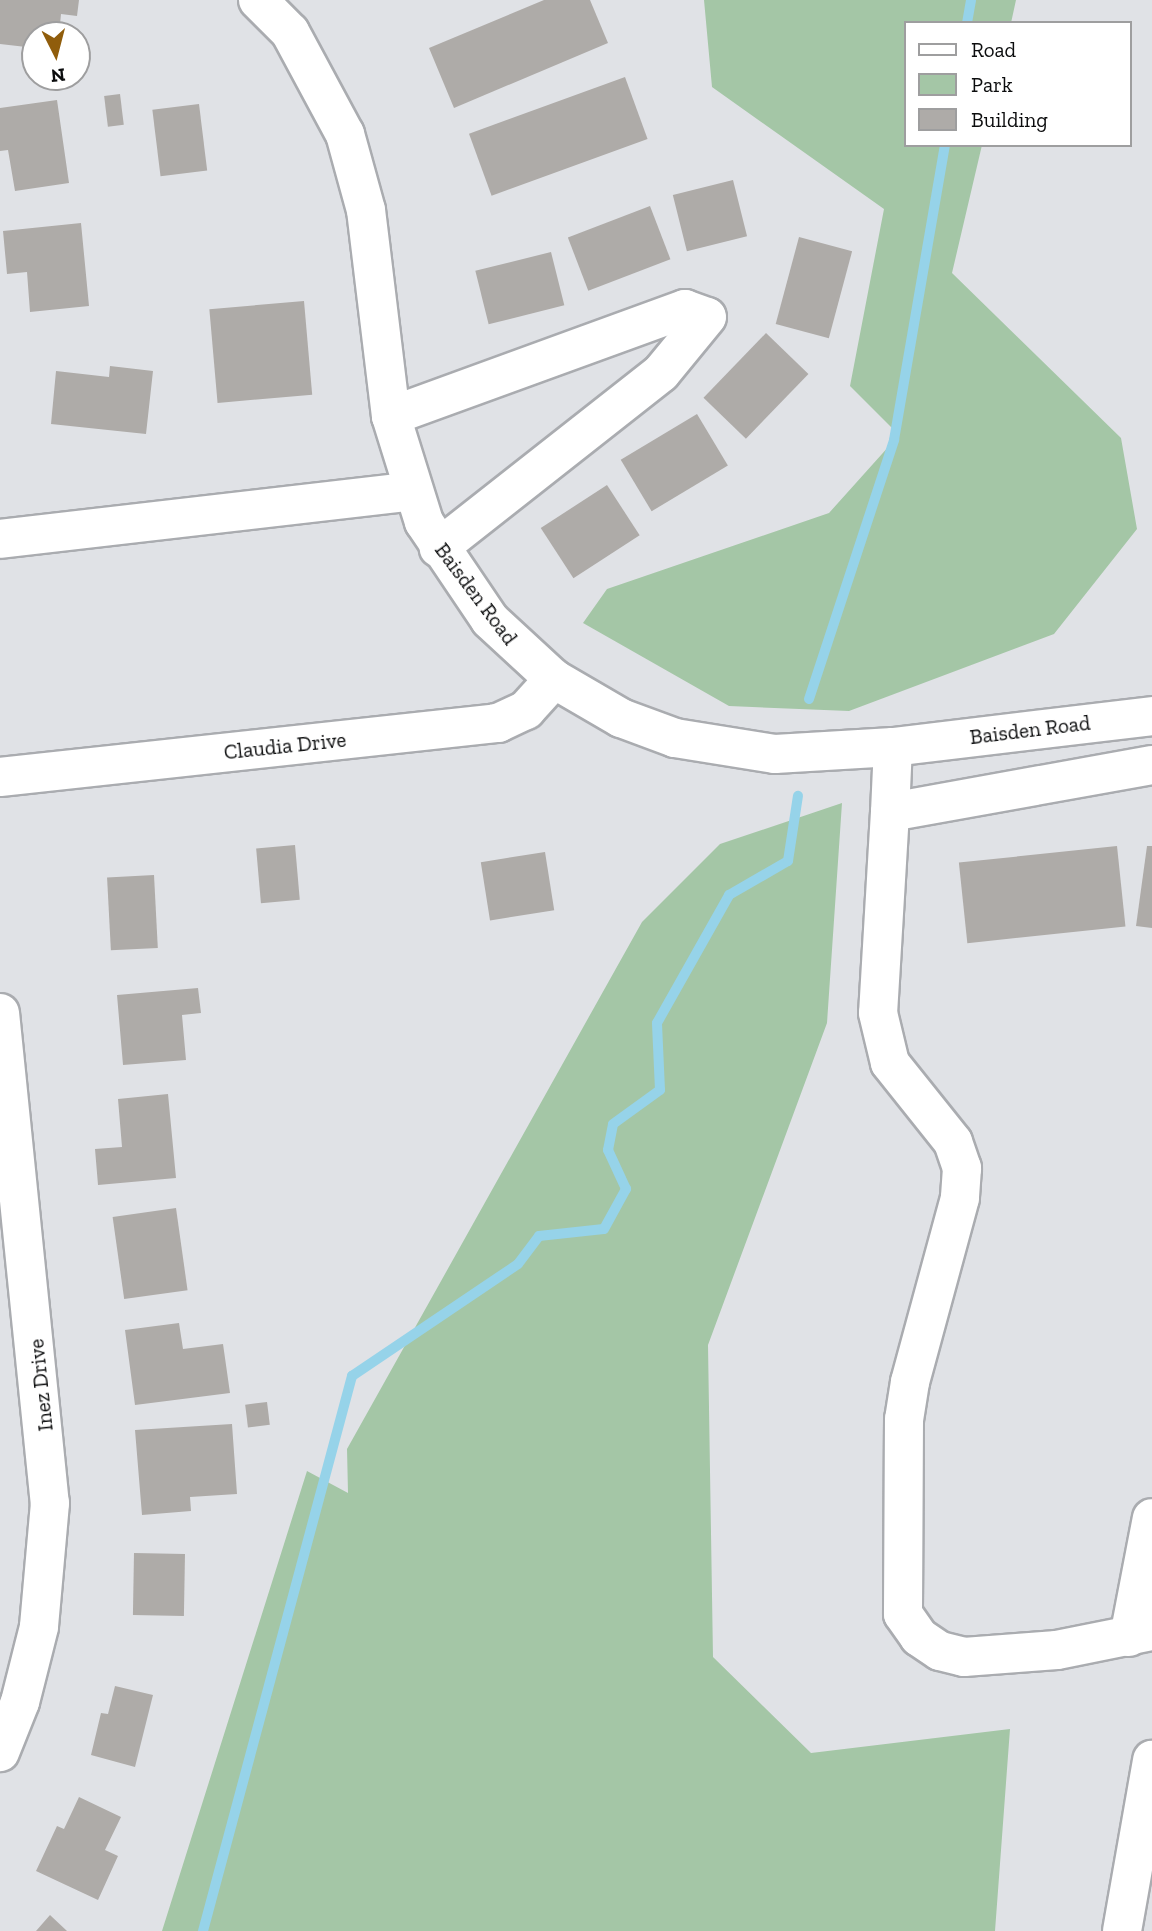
<!DOCTYPE html>
<html>
<head>
<meta charset="utf-8">
<style>
	body { margin:0 }
	#map { position:relative; width:1152px; height:1931px; overflow:hidden; background:#e0e2e6; font-family:"Zilla Slab",serif }
	div>[style] { position:absolute }
	.green>* { inset:0; background:#a4c6a6 }
	.stream>* { height:10px; margin:-5px; padding:0 5px; transform-origin:5px; border-radius:5px; background:#96d3e9 }
	.building>* { inset:0; background:#aeaba8; transform-origin:0 0 }
	.roads { filter:drop-shadow(2px 0 #aaacb0) drop-shadow(-2px 0 #aaacb0) drop-shadow(0 2px #aaacb0) drop-shadow(0 -2px #aaacb0) }
	.minor>* { height:38px; margin:-19px; padding:0 19px; transform-origin:19px; border-radius:19px; background:#fff }
	span { translate:-50% -50%; white-space:nowrap; text-align:center; line-height:1.15; -webkit-text-stroke:5px #fff; paint-order:stroke }
	.street-label { font-size:21px; color:#0c0d0e }
	.legend { position:absolute; left:904px; top:21px; width:228px; height:126px; box-sizing:border-box; background:#fff; border:2px solid #9e9e9f; margin:0; padding:9px 12px; list-style:none; font-size:21px; color:#0c0d0e }
	.legend li { display:flex; align-items:center; gap:14px; height:35px }
	.legend b { width:35px; border:2px solid #9e9e9f }
	.north { position:absolute; left:21px; top:21px; width:70px; height:70px; box-sizing:border-box; background:#fff; border:2px solid #9e9e9f; border-radius:50%; rotate:174deg; font-size:19px; font-weight:700; line-height:28px; text-align:center; color:#0c0d0e }
	.north::after { content:''; display:block; margin:auto; width:24px; height:32px; background:#905d0c; clip-path:polygon(50% 0,100% 100%,50% 72%,0 100%) }
</style>
</head>
<body>
<div id="map">
	<div class="green">
		<div style="clip-path:polygon(704px 0,1016px 0,1011px 23px,905px 23px,905px 145px,982px 145px,952px 273px,1121px 438px,1137px 529px,1054px 634px,849px 711px,729px 706px,583px 623px,607px 589px,829px 513px,899px 435px,850px 386px,884px 209px,712px 87px)"></div>
		<div style="clip-path:polygon(842px 803px,827px 1023px,708px 1345px,713px 1657px,811px 1753px,1010px 1729px,995px 1931px,162px 1931px,307px 1471px,348px 1493px,347px 1449px,642px 922px,720px 844px)"></div>
	</div>
	<div class="stream">
		<div style="left:967px;top:23px;width:23px;rotate:-80deg"></div>
		<div style="left:809px;top:699px;width:273px;rotate:-71.8deg"></div>
		<div style="left:894px;top:440px;width:299px;rotate:-80.2deg"></div>
		<div style="left:203px;top:1931px;width:575px;rotate:-74.97deg"></div>
		<div style="left:352px;top:1376px;width:200px;rotate:-34deg"></div>
		<div style="left:518px;top:1264px;width:35px;rotate:-53deg"></div>
		<div style="left:539px;top:1236px;width:65px;rotate:-6.1deg"></div>
		<div style="left:604px;top:1229px;width:46px;rotate:-61.2deg"></div>
		<div style="left:626px;top:1189px;width:43px;rotate:-114.8deg"></div>
		<div style="left:608px;top:1150px;width:26px;rotate:-79deg"></div>
		<div style="left:613px;top:1124px;width:58px;rotate:-35.9deg"></div>
		<div style="left:660px;top:1090px;width:67px;rotate:-92.6deg"></div>
		<div style="left:657px;top:1023px;width:147px;rotate:-60.6deg"></div>
		<div style="left:729px;top:895px;width:68px;rotate:-30deg"></div>
		<div style="left:788px;top:861px;width:66px;rotate:-81.3deg"></div>
	</div>
	<div class="building">
		<div style="clip-path:polygon(0 0,79px 0,77px 16px,61px 14px,59px 35px,35px 35px,35px 48px,0 44px)"></div>
		<div style="clip-path:polygon(544px 0,590px 0,608px 43px,454px 108px,429px 48px)"></div>
		<div style="left:625px;top:77px;width:66px;height:166px;rotate:70deg"></div>
		<div style="left:120px;top:94px;width:31px;height:16px;rotate:83deg"></div>
		<div style="clip-path:polygon(57px 100px,69px 183px,15px 191px,8px 150px,0 151px,0 108px)"></div>
		<div style="left:199px;top:104px;width:67px;height:47px;rotate:83deg"></div>
		<div style="left:733px;top:180px;width:58px;height:62px;rotate:76deg"></div>
		<div style="left:650px;top:206px;width:57px;height:88px;rotate:69deg"></div>
		<div style="clip-path:polygon(81px 223px,89px 306px,30px 312px,27px 272px,7px 274px,3px 231px)"></div>
		<div style="left:799px;top:237px;width:55px;height:90px;rotate:15deg"></div>
		<div style="left:551px;top:252px;width:55px;height:78px;rotate:76deg"></div>
		<div style="left:304px;top:301px;width:94px;height:95px;rotate:85deg"></div>
		<div style="left:766px;top:333px;width:59px;height:90px;rotate:44deg"></div>
		<div style="clip-path:polygon(110px 366px,153px 371px,146px 434px,51px 424px,56px 371px,109px 377px)"></div>
		<div style="left:697px;top:414px;width:60px;height:89px;rotate:59deg"></div>
		<div style="left:607px;top:485px;width:60px;height:79px;rotate:57deg"></div>
		<div style="left:295px;top:845px;width:55px;height:39px;rotate:85deg"></div>
		<div style="left:1117px;top:846px;width:81px;height:159px;rotate:84deg"></div>
		<div style="clip-path:polygon(1147px 846px,1152px 846px,1152px 928px,1136px 926px)"></div>
		<div style="left:545px;top:852px;width:59px;height:65px;rotate:81deg"></div>
		<div style="left:154px;top:875px;width:73px;height:47px;rotate:87deg"></div>
		<div style="clip-path:polygon(198px 988px,201px 1013px,182px 1015px,186px 1060px,123px 1065px,117px 995px)"></div>
		<div style="clip-path:polygon(168px 1094px,176px 1178px,98px 1185px,95px 1149px,122px 1147px,118px 1099px)"></div>
		<div style="left:176px;top:1208px;width:83px;height:64px;rotate:82deg"></div>
		<div style="clip-path:polygon(179px 1323px,183px 1349px,223px 1344px,230px 1393px,135px 1405px,125px 1330px)"></div>
		<div style="left:267px;top:1402px;width:23px;height:22px;rotate:83deg"></div>
		<div style="clip-path:polygon(232px 1424px,237px 1494px,190px 1497px,191px 1511px,142px 1515px,135px 1430px)"></div>
		<div style="left:134px;top:1553px;width:51px;height:62px;rotate:1deg"></div>
		<div style="clip-path:polygon(115px 1686px,153px 1695px,135px 1767px,91px 1755px,101px 1713px,108px 1714px)"></div>
		<div style="clip-path:polygon(79px 1797px,121px 1817px,105px 1850px,118px 1856px,98px 1900px,36px 1871px,57px 1826px,64px 1829px)"></div>
		<div style="clip-path:polygon(50px 1915px,67px 1931px,36px 1931px)"></div>
	</div>
	<div class="roads">
		<div class="minor">
			<div style="left:258px;top:0;width:45px;rotate:45deg"></div>
			<div style="left:290px;top:32px;width:116px;rotate:61.7deg"></div>
			<div style="left:345px;top:134px;width:79px;rotate:74.6deg"></div>
			<div style="left:366px;top:210px;width:208px;rotate:83.1deg"></div>
			<div style="left:391px;top:416px;width:111px;rotate:72.7deg"></div>
			<div style="left:424px;top:522px;width:118px;rotate:56deg"></div>
			<div style="left:490px;top:620px;width:87px;rotate:42.7deg"></div>
			<div style="left:554px;top:679px;width:78px;rotate:30.2deg"></div>
			<div style="left:621px;top:718px;width:58px;rotate:20.3deg"></div>
			<div style="left:675px;top:738px;width:101px;rotate:9.1deg"></div>
			<div style="left:775px;top:754px;width:118px;rotate:-3.4deg"></div>
			<div style="left:893px;top:747px;width:261px;rotate:-6.8deg"></div>
			<div style="left:391px;top:416px;width:313px;rotate:-20deg"></div>
			<div style="left:685px;top:309px;width:23px;rotate:20deg"></div>
			<div style="left:707px;top:317px;width:72px;rotate:129.4deg"></div>
			<div style="left:661px;top:373px;width:283px;rotate:141.8deg"></div>
			<div style="left:0;top:539px;width:415px;rotate:-6.6deg"></div>
			<div style="left:1152px;top:765px;width:266px;rotate:169.8deg"></div>
			<div style="left:890px;top:812px;width:201px;rotate:93.4deg"></div>
			<div style="left:878px;top:1013px;width:51px;rotate:76.5deg"></div>
			<div style="left:890px;top:1063px;width:101px;rotate:51.4deg"></div>
			<div style="left:953px;top:1142px;width:28px;rotate:71deg"></div>
			<div style="left:962px;top:1168px;width:30px;rotate:94deg"></div>
			<div style="left:960px;top:1198px;width:191px;rotate:105.2deg"></div>
			<div style="left:910px;top:1382px;width:37px;rotate:99deg"></div>
			<div style="left:904px;top:1419px;width:195px;rotate:90.3deg"></div>
			<div style="left:903px;top:1614px;width:28px;rotate:55deg"></div>
			<div style="left:919px;top:1637px;width:25px;rotate:34deg"></div>
			<div style="left:940px;top:1651px;width:25px;rotate:14deg"></div>
			<div style="left:964px;top:1657px;width:93px;rotate:-4.3deg"></div>
			<div style="left:1057px;top:1650px;width:97px;rotate:-11.3deg"></div>
			<div style="left:0;top:777px;width:501px;rotate:-6.19deg"></div>
			<div style="left:498px;top:723px;width:31px;rotate:-25deg"></div>
			<div style="left:526px;top:710px;width:42px;rotate:-47.9deg"></div>
			<div style="left:890px;top:812px;width:65px;rotate:-87.4deg"></div>
			<div style="left:0;top:1013px;width:493px;rotate:84.2deg"></div>
			<div style="left:50px;top:1503px;width:124px;rotate:95.1deg"></div>
			<div style="left:39px;top:1627px;width:77px;rotate:104.2deg"></div>
			<div style="left:20px;top:1702px;width:54px;rotate:111.8deg"></div>
			<div style="left:1129px;top:1637px;width:121px;rotate:-79.1deg"></div>
			<div style="left:1122px;top:1931px;width:174px;rotate:-80deg"></div>
		</div>
	</div>
	<div class="street-label">
		<span style="left:476px;top:594px;rotate:53deg">Baisden Road</span>
		<span style="left:1030px;top:730px;rotate:-7deg">Baisden Road</span>
		<span style="left:285px;top:746px;rotate:-6deg">Claudia Drive</span>
		<span style="left:41px;top:1385px;rotate:-96deg">Inez Drive</span>
	</div>
	<ul class="legend">
	<li><b style="height:9px;background:#fff"></b>Road</li>
	<li><b style="height:19px;background:#a4c6a6"></b>Park</li>
	<li><b style="height:19px;background:#aeaba8"></b>Building</li>
	</ul>
	<div class="north">N</div>
</div>
</body>
</html>
